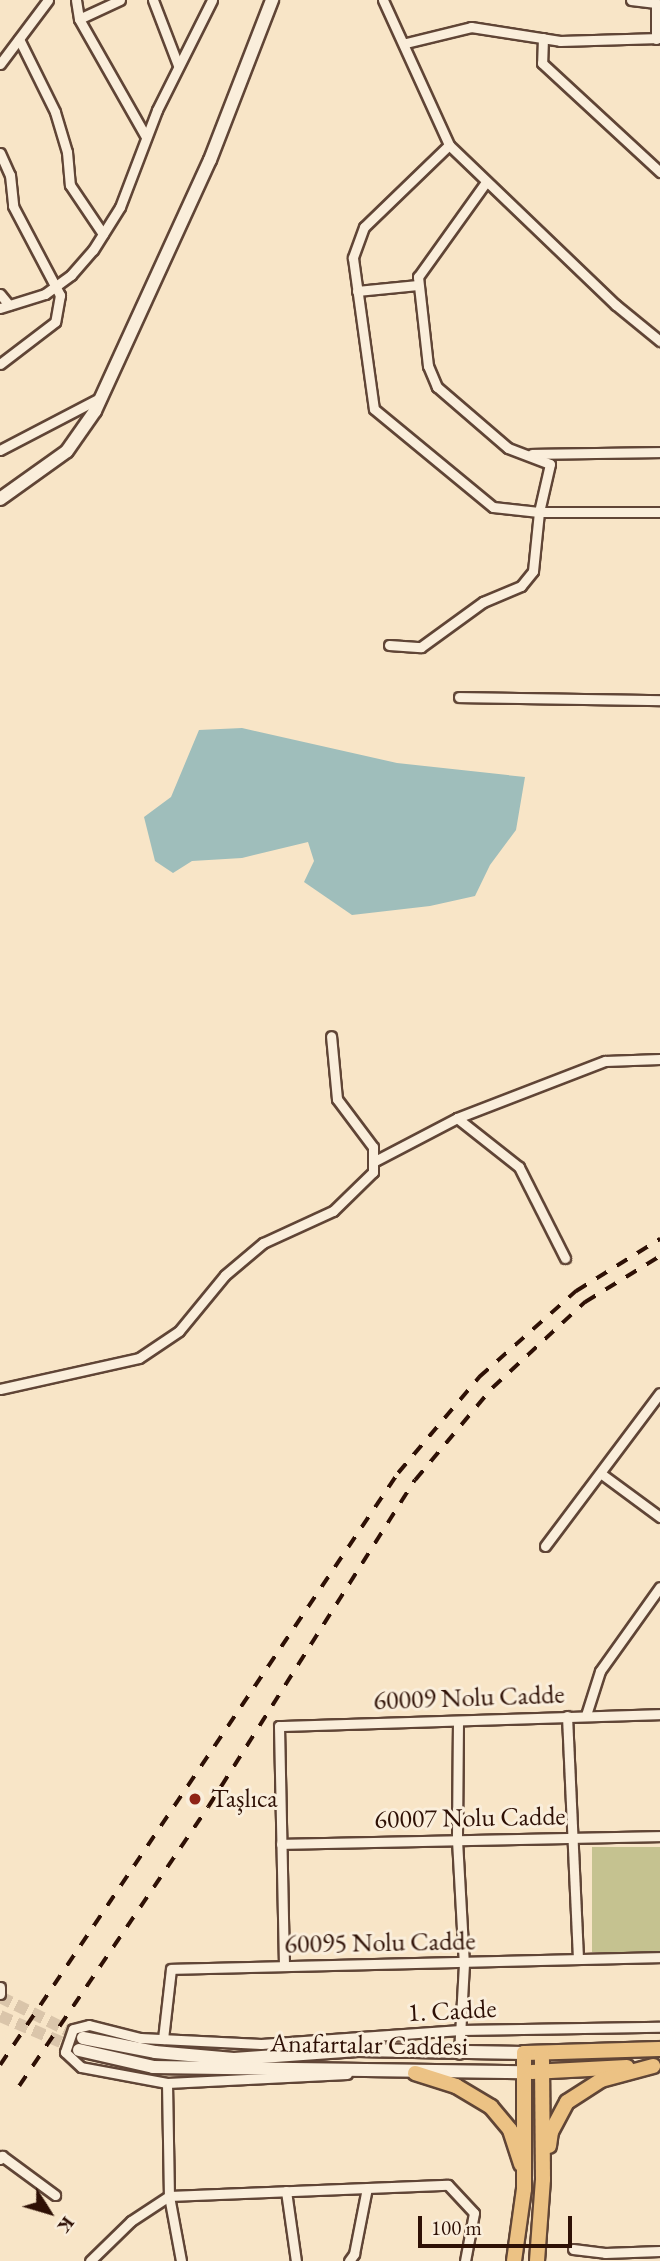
<!DOCTYPE html>
<html>
<head>
<meta charset="utf-8">
<style>
	body { margin:0 }
	#map { position:relative; width:660px; height:2261px; overflow:hidden; background:#f8e5c7; font-family:"EB Garamond",serif }
	div>[style] { position:absolute }
	.green>* { inset:0; background:#c5c290; transform-origin:0 0 }
	.water>* { inset:0; background:#9fbebb }
	.secondary-tunnel>* { height:12px; margin-top:-6px; transform-origin:0; background:repeating-linear-gradient(90deg,#dac5aa 0 12px,transparent 0 18px) }
	.roads { filter:drop-shadow(2px 0 #604536) drop-shadow(-2px 0 #604536) drop-shadow(0 2px #604536) drop-shadow(0 -2px #604536) }
	.street>* { height:9px; margin:-4.5px; padding:0 4.5px; transform-origin:4.5px; border-radius:4.5px; background:#faeedb }
	.secondary>* { height:12px; margin:-6px; padding:0 6px; transform-origin:6px; border-radius:6px; background:#faeedb }
	.primary>* { height:14px; margin:-7px; padding:0 7px; transform-origin:7px; border-radius:7px; background:#ecc284 }
	.rail>* { height:3.5px; margin-top:-1.75px; transform-origin:0; background:repeating-linear-gradient(90deg,#2e1005 0 12px,transparent 0 24px) }
	.dots>* { width:19px; height:19px; translate:-50% -50%; box-sizing:border-box; border:4px solid #faeedb; border-radius:50% }
	span { translate:-50% -50%; white-space:nowrap; text-align:center; line-height:1.15; -webkit-text-stroke:6px #faeedb; paint-order:stroke }
	.street-label { font-size:26px; color:#2e1005 }
	.poi-label { font-size:26px; color:#2e1005 }
	.left { translate:0 -50%; text-align:left }
	.north { position:absolute; left:14px; top:2177px; width:70px; height:70px; -webkit-text-stroke:5px #faeedb; paint-order:stroke; rotate:127deg; font-size:19px; font-weight:700; line-height:28px; text-align:center; color:#2e1005 }
	.north::after { content:''; display:block; margin:auto; width:24px; height:32px; background:#2e1005; clip-path:polygon(50% 0,100% 100%,50% 72%,0 100%) }
	.scale { position:absolute; left:418px; top:2216px; width:154px; height:32px; box-sizing:border-box; border:4px solid #2e1005; border-top:0; padding-left:9px; font-size:21px; line-height:24px; white-space:nowrap; color:#2e1005; -webkit-text-stroke:5px #faeedb; paint-order:stroke }
</style>
</head>
<body>
<div id="map">
	<div class="green">
		<div style="left:660px;top:1847px;width:105px;height:68px;rotate:90deg"></div>
	</div>
	<div class="water">
		<div style="clip-path:polygon(242px 728px,397px 763px,525px 777px,516px 830px,490px 865px,475px 896px,430px 906px,352px 915px,304px 882px,314px 861px,308px 842px,242px 858px,192px 861px,173px 873px,155px 861px,144px 817px,171px 797px,199px 730px)"></div>
	</div>
	<div class="secondary-tunnel">
		<div style="left:0;top:1997px;width:93px;rotate:26.3deg"></div>
		<div style="left:0;top:2016px;width:84px;rotate:23.2deg"></div>
	</div>
	<div class="roads">
		<div class="street">
			<div style="left:76px;top:0;width:19px;rotate:81deg"></div>
			<div style="left:120px;top:0;width:45px;rotate:155.1deg"></div>
			<div style="left:79px;top:19px;width:136px;rotate:60.4deg"></div>
			<div style="left:153px;top:0;width:70px;rotate:69deg"></div>
			<div style="left:383px;top:0;width:159px;rotate:65.5deg"></div>
			<div style="left:449px;top:145px;width:231px;rotate:43.8deg"></div>
			<div style="left:616px;top:305px;width:57px;rotate:39.3deg"></div>
			<div style="left:631px;top:0;width:25px;rotate:7deg"></div>
			<div style="left:656px;top:3px;width:36px;rotate:90deg"></div>
			<div style="left:543px;top:38px;width:25px;rotate:92deg"></div>
			<div style="left:542px;top:63px;width:161px;rotate:42.7deg"></div>
			<div style="left:19px;top:39px;width:81px;rotate:63.7deg"></div>
			<div style="left:55px;top:112px;width:42px;rotate:73.3deg"></div>
			<div style="left:67px;top:152px;width:33px;rotate:85deg"></div>
			<div style="left:70px;top:185px;width:59px;rotate:56deg"></div>
			<div style="left:406px;top:43px;width:67px;rotate:-13.8deg"></div>
			<div style="left:471px;top:27px;width:90px;rotate:8.9deg"></div>
			<div style="left:560px;top:41px;width:100px;rotate:-1.7deg"></div>
			<div style="left:0;top:64px;width:80px;rotate:-53.1deg"></div>
			<div style="left:449px;top:145px;width:118px;rotate:136deg"></div>
			<div style="left:364px;top:227px;width:33px;rotate:110deg"></div>
			<div style="left:353px;top:258px;width:152px;rotate:82.1deg"></div>
			<div style="left:374px;top:409px;width:154px;rotate:39.5deg"></div>
			<div style="left:493px;top:507px;width:46px;rotate:6.2deg"></div>
			<div style="left:539px;top:512px;width:49px;rotate:-77.1deg"></div>
			<div style="left:550px;top:464px;width:45px;rotate:-159.1deg"></div>
			<div style="left:508px;top:448px;width:94px;rotate:-139.3deg"></div>
			<div style="left:437px;top:387px;width:23px;rotate:-113deg"></div>
			<div style="left:428px;top:366px;width:90px;rotate:-96.4deg"></div>
			<div style="left:418px;top:277px;width:117px;rotate:-54.4deg"></div>
			<div style="left:0;top:153px;width:24px;rotate:66deg"></div>
			<div style="left:10px;top:175px;width:31px;rotate:84deg"></div>
			<div style="left:13px;top:206px;width:101px;rotate:62.2deg"></div>
			<div style="left:60px;top:295px;width:27px;rotate:100deg"></div>
			<div style="left:55px;top:322px;width:69px;rotate:142.6deg"></div>
			<div style="left:357px;top:291px;width:61px;rotate:-5.6deg"></div>
			<div style="left:0;top:294px;width:14px;rotate:51deg"></div>
			<div style="left:0;top:308px;width:47px;rotate:-17.3deg"></div>
			<div style="left:45px;top:294px;width:32px;rotate:-36deg"></div>
			<div style="left:71px;top:275px;width:33px;rotate:-49deg"></div>
			<div style="left:93px;top:250px;width:51px;rotate:-57.9deg"></div>
			<div style="left:120px;top:207px;width:104px;rotate:-69.1deg"></div>
			<div style="left:157px;top:110px;width:123px;rotate:-63.4deg"></div>
			<div style="left:0;top:450px;width:113px;rotate:-27.5deg"></div>
			<div style="left:532px;top:454px;width:128px;rotate:-0.9deg"></div>
			<div style="left:389px;top:645px;width:32px;rotate:4deg"></div>
			<div style="left:421px;top:647px;width:77px;rotate:-36deg"></div>
			<div style="left:483px;top:602px;width:41px;rotate:-22.8deg"></div>
			<div style="left:521px;top:586px;width:19px;rotate:-51deg"></div>
			<div style="left:533px;top:571px;width:59px;rotate:-84.2deg"></div>
			<div style="left:539px;top:512px;width:121px"></div>
			<div style="left:459px;top:697px;width:201px;rotate:0.9deg"></div>
			<div style="left:457px;top:1118px;width:159px;rotate:-21.1deg"></div>
			<div style="left:605px;top:1061px;width:55px;rotate:-2.1deg"></div>
			<div style="left:373px;top:1162px;width:95px;rotate:-27.6deg"></div>
			<div style="left:457px;top:1118px;width:79px;rotate:38.3deg"></div>
			<div style="left:519px;top:1167px;width:102px;rotate:63.2deg"></div>
			<div style="left:0;top:1389px;width:142px;rotate:-12.6deg"></div>
			<div style="left:139px;top:1358px;width:48px;rotate:-34deg"></div>
			<div style="left:179px;top:1331px;width:72px;rotate:-50.6deg"></div>
			<div style="left:225px;top:1275px;width:50px;rotate:-40.1deg"></div>
			<div style="left:263px;top:1243px;width:77px;rotate:-24.6deg"></div>
			<div style="left:333px;top:1211px;width:56px;rotate:-44.3deg"></div>
			<div style="left:373px;top:1172px;width:25px;rotate:-90deg"></div>
			<div style="left:373px;top:1147px;width:60px;rotate:-126.9deg"></div>
			<div style="left:337px;top:1099px;width:63px;rotate:-95.4deg"></div>
			<div style="left:603px;top:1475px;width:71px;rotate:36.4deg"></div>
			<div style="left:545px;top:1546px;width:191px;rotate:-53.1deg"></div>
			<div style="left:586px;top:1715px;width:46px;rotate:-72.3deg"></div>
			<div style="left:600px;top:1671px;width:103px;rotate:-54.5deg"></div>
			<div style="left:567px;top:1716px;width:242px;rotate:87.4deg"></div>
			<div style="left:458px;top:1721px;width:119px;rotate:90.5deg"></div>
			<div style="left:457px;top:1840px;width:124px;rotate:86.8deg"></div>
			<div style="left:464px;top:1964px;width:90px;rotate:93.2deg"></div>
			<div style="left:281px;top:1844px;width:379px;rotate:-1.2deg"></div>
			<div style="left:284px;top:1965px;width:239px;rotate:-91.2deg"></div>
			<div style="left:279px;top:1726px;width:381px;rotate:-1.8deg"></div>
			<div style="left:0;top:1987px;width:7px;rotate:90deg"></div>
			<div style="left:163px;top:2039px;width:70px;rotate:-83.5deg"></div>
			<div style="left:171px;top:1969px;width:489px;rotate:-1.4deg"></div>
			<div style="left:347px;top:2074px;width:180px;rotate:177.1deg"></div>
			<div style="left:167px;top:2083px;width:87px;rotate:-169.5deg"></div>
			<div style="left:81px;top:2067px;width:22px;rotate:-137deg"></div>
			<div style="left:65px;top:2052px;width:24px;rotate:-71deg"></div>
			<div style="left:73px;top:2029px;width:16px;rotate:-14deg"></div>
			<div style="left:89px;top:2025px;width:53px;rotate:14.3deg"></div>
			<div style="left:140px;top:2038px;width:121px;rotate:2.8deg"></div>
			<div style="left:261px;top:2044px;width:200px;rotate:-4deg"></div>
			<div style="left:461px;top:2030px;width:199px;rotate:-0.9deg"></div>
			<div style="left:167px;top:2083px;width:113px;rotate:89deg"></div>
			<div style="left:169px;top:2196px;width:66px;rotate:79.5deg"></div>
			<div style="left:0;top:2159px;width:4px;rotate:-56deg"></div>
			<div style="left:2px;top:2156px;width:66px;rotate:36.3deg"></div>
			<div style="left:286px;top:2191px;width:71px;rotate:81.9deg"></div>
			<div style="left:573px;top:2249px;width:32px;rotate:7deg"></div>
			<div style="left:605px;top:2253px;width:55px;rotate:-2.1deg"></div>
			<div style="left:90px;top:2261px;width:57px;rotate:-44.3deg"></div>
			<div style="left:131px;top:2221px;width:45px;rotate:-33.3deg"></div>
			<div style="left:169px;top:2196px;width:279px;rotate:-2.3deg"></div>
			<div style="left:448px;top:2185px;width:38px;rotate:47deg"></div>
			<div style="left:474px;top:2213px;width:49px;rotate:100.6deg"></div>
			<div style="left:349px;top:2261px;width:9px;rotate:-54deg"></div>
			<div style="left:354px;top:2254px;width:67px;rotate:-78.9deg"></div>
		</div>
		<div class="secondary">
			<div style="left:0;top:499px;width:82px;rotate:-35.6deg"></div>
			<div style="left:67px;top:451px;width:49px;rotate:-55deg"></div>
			<div style="left:95px;top:411px;width:276px;rotate:-65.4deg"></div>
			<div style="left:210px;top:160px;width:172px;rotate:-68.8deg"></div>
			<div style="left:83px;top:2038px;width:73px;rotate:11deg"></div>
			<div style="left:155px;top:2052px;width:79px;rotate:5.1deg"></div>
			<div style="left:234px;top:2059px;width:124px;rotate:-4.2deg"></div>
			<div style="left:358px;top:2050px;width:166px;rotate:1deg"></div>
			<div style="left:79px;top:2050px;width:76px;rotate:12.9deg"></div>
			<div style="left:153px;top:2067px;width:371px;rotate:0.8deg"></div>
		</div>
		<div class="primary">
			<div style="left:532px;top:2072px;width:95px;rotate:-3deg"></div>
			<div style="left:415px;top:2073px;width:43px;rotate:17.6deg"></div>
			<div style="left:456px;top:2086px;width:41px;rotate:31deg"></div>
			<div style="left:491px;top:2107px;width:30px;rotate:50deg"></div>
			<div style="left:510px;top:2130px;width:36px;rotate:72deg"></div>
			<div style="left:549px;top:2146px;width:14px;rotate:-82deg"></div>
			<div style="left:551px;top:2132px;width:34px;rotate:-62deg"></div>
			<div style="left:567px;top:2102px;width:40px;rotate:-32.9deg"></div>
			<div style="left:601px;top:2080px;width:54px;rotate:-15.1deg"></div>
			<div style="left:514px;top:2261px;width:73px;rotate:-82.1deg"></div>
			<div style="left:524px;top:2189px;width:136px;rotate:-90deg"></div>
			<div style="left:524px;top:2053px;width:136px;rotate:-1.7deg"></div>
			<div style="left:537px;top:2261px;width:82px;rotate:-85.8deg"></div>
			<div style="left:543px;top:2179px;width:126px;rotate:-90.5deg"></div>
		</div>
	</div>
	<div class="rail">
		<div style="left:0;top:2065px;width:713px;rotate:-56.09deg"></div>
		<div style="left:398px;top:1473px;width:126px;rotate:-49.8deg"></div>
		<div style="left:479px;top:1377px;width:130px;rotate:-41.6deg"></div>
		<div style="left:576px;top:1291px;width:99px;rotate:-31.8deg"></div>
		<div style="left:19px;top:2086px;width:337px;rotate:-55.9deg"></div>
		<div style="left:208px;top:1807px;width:387px;rotate:-57.7deg"></div>
		<div style="left:415px;top:1480px;width:120px;rotate:-50.1deg"></div>
		<div style="left:492px;top:1388px;width:127px;rotate:-42.8deg"></div>
		<div style="left:585px;top:1302px;width:88px;rotate:-31.5deg"></div>
	</div>
	<div class="dots">
		<div style="left:195px;top:1799px;background:#8f2418"></div>
	</div>
	<div class="street-label">
		<span style="left:469px;top:1698px;rotate:-2deg">60009 Nolu Cadde</span>
		<span style="left:470px;top:1818px;rotate:-1deg">60007 Nolu Cadde</span>
		<span style="left:380px;top:1943px;rotate:-1deg">60095 Nolu Cadde</span>
		<span style="left:452px;top:2011px;rotate:-3deg">1. Cadde</span>
		<span style="left:369px;top:2045px;rotate:1deg">Anafartalar Caddesi</span>
	</div>
	<div class="poi-label">
		<span class="left" style="left:211px;top:1799px">Taşlıca</span>
	</div>
	<div class="north">K</div>
	<div class="scale">100 m</div>
</div>
</body>
</html>
